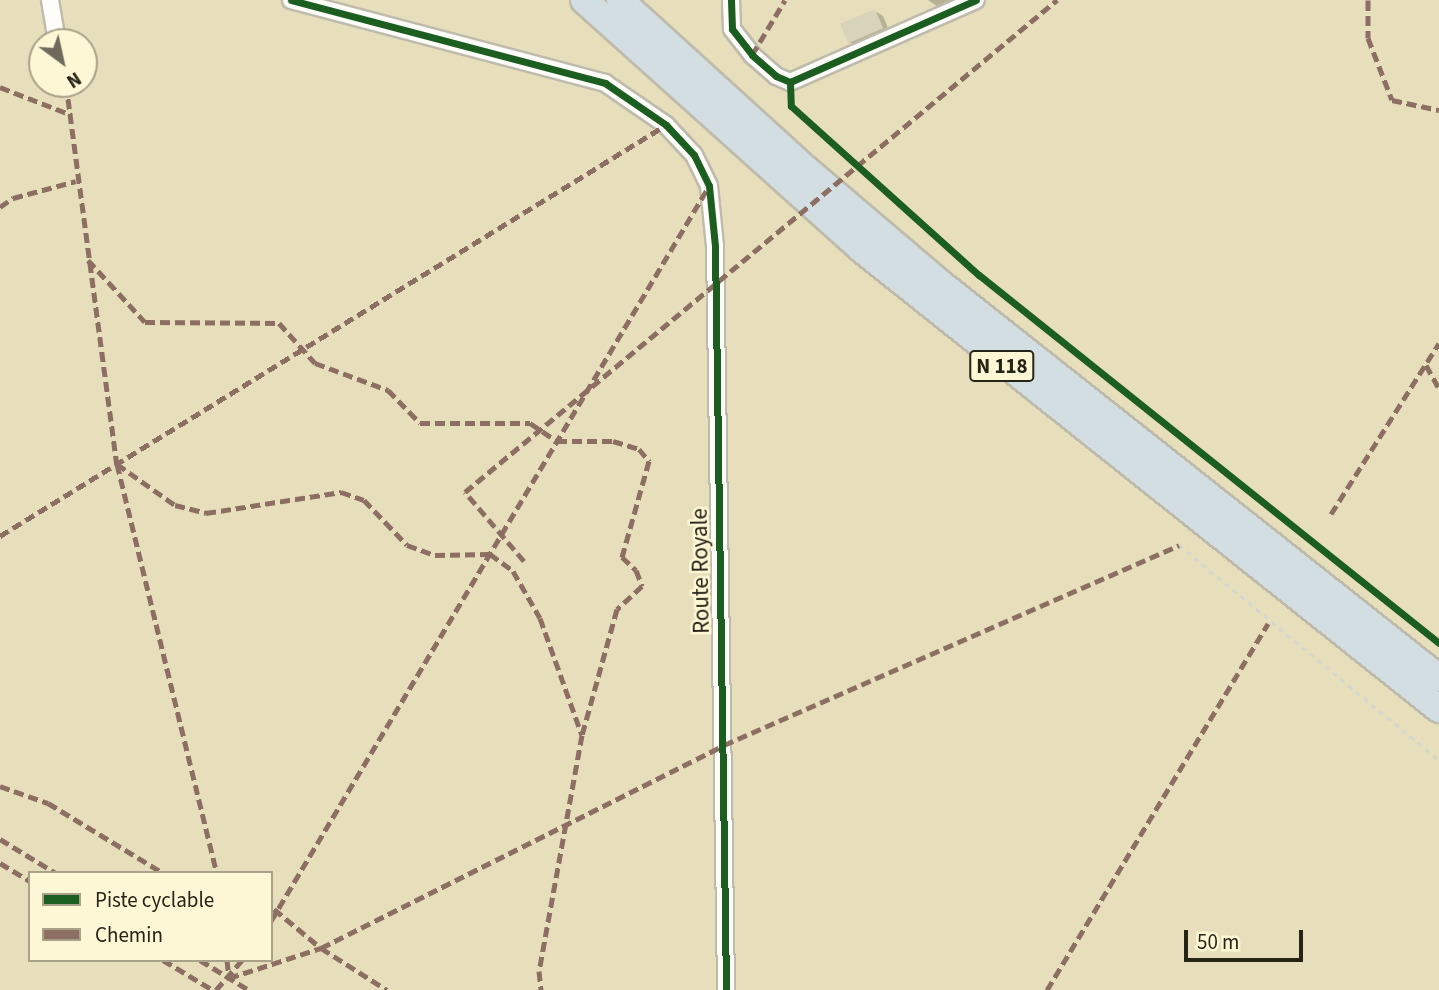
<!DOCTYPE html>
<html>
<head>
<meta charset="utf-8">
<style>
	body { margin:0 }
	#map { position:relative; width:1439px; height:990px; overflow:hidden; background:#f5f1de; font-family:"Source Sans 3",sans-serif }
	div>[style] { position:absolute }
	.green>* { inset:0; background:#e7dfbb }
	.shadow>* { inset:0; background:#0003 }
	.building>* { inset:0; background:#d8d3bb; transform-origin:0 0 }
	.path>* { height:2.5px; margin-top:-1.25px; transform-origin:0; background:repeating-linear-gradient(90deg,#d6d6d0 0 5px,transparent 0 10px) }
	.roads { filter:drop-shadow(2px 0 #bfbbac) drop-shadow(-2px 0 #bfbbac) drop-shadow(0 2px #bfbbac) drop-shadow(0 -2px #bfbbac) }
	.minor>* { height:16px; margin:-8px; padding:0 8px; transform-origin:8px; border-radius:8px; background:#fefdfa }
	.trunk>* { height:26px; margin:-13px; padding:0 13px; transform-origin:13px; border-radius:13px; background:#d2dee1 }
	.quiet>* { height:5px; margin-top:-2.5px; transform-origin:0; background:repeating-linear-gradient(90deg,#8d6e63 0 10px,transparent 0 15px) }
	.cycleway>* { height:7px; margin:-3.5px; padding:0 3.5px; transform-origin:3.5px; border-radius:3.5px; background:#1b5e20 }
	span { translate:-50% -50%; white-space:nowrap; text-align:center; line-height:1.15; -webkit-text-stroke:5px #fef7d5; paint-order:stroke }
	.shield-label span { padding:2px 5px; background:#fef7d5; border:2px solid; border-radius:5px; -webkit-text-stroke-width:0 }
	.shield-label { font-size:21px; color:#262317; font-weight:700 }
	.street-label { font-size:23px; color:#262317 }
	.legend { position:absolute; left:28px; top:871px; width:245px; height:91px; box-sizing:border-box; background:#fef7d5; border:2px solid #a8a289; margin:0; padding:9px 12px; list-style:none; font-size:21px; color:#262317 }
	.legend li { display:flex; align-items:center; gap:14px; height:35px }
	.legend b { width:35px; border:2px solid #a8a289 }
	.north { position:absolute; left:28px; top:28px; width:70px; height:70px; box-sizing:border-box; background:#fef7d5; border:2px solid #a8a289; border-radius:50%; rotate:147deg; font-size:19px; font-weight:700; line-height:28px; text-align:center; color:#262317 }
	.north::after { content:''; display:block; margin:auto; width:24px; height:32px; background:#6e6b5d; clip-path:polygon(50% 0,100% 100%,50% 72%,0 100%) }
	.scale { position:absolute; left:1184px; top:930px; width:119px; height:32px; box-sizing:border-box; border:4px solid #262317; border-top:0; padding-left:9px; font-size:21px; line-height:24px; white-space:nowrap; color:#262317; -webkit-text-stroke:5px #fef7d5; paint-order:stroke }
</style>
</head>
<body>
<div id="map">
	<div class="green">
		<div style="clip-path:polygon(evenodd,0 0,1439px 0,1439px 990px,0 990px,0 0,42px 42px,84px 42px,84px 84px,42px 84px,42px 42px,0 0,30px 873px,271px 873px,271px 960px,30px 960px,30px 873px)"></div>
	</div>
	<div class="shadow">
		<div style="clip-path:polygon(928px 0,976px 0,947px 13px)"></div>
		<div style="clip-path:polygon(875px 11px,883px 16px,890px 33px,858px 47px,849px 42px)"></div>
	</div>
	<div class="building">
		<div style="left:875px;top:9px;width:21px;height:38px;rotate:67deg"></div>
	</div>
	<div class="path">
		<div style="left:1179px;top:545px;width:337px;rotate:39.6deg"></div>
	</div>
	<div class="roads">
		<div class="minor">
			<div style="left:50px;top:0;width:43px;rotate:80.5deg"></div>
			<div style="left:291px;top:0;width:325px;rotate:14.8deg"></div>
			<div style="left:605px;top:83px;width:74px;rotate:34.5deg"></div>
			<div style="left:666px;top:125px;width:41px;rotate:47deg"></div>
			<div style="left:694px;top:155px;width:34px;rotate:64deg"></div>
			<div style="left:709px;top:186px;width:60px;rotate:84.3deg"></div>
			<div style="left:715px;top:246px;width:744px;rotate:89.15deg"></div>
			<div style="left:731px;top:0;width:29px;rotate:88deg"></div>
			<div style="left:732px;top:29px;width:33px;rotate:52deg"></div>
			<div style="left:752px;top:55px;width:32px;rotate:41deg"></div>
			<div style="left:776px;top:76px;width:15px;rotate:23deg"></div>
			<div style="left:790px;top:82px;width:203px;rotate:-23.8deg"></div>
		</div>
		<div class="trunk">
			<div style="left:584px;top:0;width:371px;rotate:41.9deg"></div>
			<div style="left:860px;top:248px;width:740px;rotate:38.53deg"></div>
			<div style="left:620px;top:0;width:253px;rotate:42.3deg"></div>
			<div style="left:807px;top:170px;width:176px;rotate:40.4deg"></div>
			<div style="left:941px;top:284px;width:635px;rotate:38.35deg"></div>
		</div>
	</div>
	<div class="quiet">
		<div style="left:1368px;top:0;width:38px;rotate:90deg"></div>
		<div style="left:1368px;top:38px;width:66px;rotate:68.8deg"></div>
		<div style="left:1392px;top:100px;width:48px;rotate:12deg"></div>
		<div style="left:752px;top:55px;width:64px;rotate:-59deg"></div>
		<div style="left:66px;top:84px;width:383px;rotate:82.4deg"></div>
		<div style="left:117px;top:464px;width:421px;rotate:76.3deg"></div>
		<div style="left:0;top:87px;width:77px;rotate:21.3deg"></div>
		<div style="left:0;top:207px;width:16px;rotate:-35deg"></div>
		<div style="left:13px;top:198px;width:65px;rotate:-15.1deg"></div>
		<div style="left:88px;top:260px;width:84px;rotate:47.4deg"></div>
		<div style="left:145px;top:322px;width:134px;rotate:0.4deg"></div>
		<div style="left:279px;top:323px;width:54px;rotate:48deg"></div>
		<div style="left:315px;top:363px;width:78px;rotate:20.3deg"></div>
		<div style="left:388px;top:390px;width:46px;rotate:45.9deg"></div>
		<div style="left:420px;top:423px;width:110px"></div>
		<div style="left:530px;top:423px;width:32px;rotate:34deg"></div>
		<div style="left:557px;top:441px;width:56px"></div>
		<div style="left:613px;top:441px;width:27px;rotate:17deg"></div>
		<div style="left:639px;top:449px;width:16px;rotate:50deg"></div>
		<div style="left:649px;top:461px;width:100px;rotate:105.7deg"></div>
		<div style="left:622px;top:557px;width:19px;rotate:43deg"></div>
		<div style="left:636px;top:570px;width:17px;rotate:69deg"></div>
		<div style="left:642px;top:586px;width:34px;rotate:137deg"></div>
		<div style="left:617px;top:609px;width:131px;rotate:105.5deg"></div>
		<div style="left:582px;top:735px;width:240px;rotate:100.3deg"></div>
		<div style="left:539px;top:971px;width:19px;rotate:84deg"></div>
		<div style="left:1426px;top:365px;width:26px;rotate:61deg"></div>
		<div style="left:117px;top:464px;width:71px;rotate:35.3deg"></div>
		<div style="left:175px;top:505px;width:32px;rotate:14deg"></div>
		<div style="left:206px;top:513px;width:137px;rotate:-8.8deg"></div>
		<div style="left:341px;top:492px;width:24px;rotate:19deg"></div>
		<div style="left:364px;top:500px;width:62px;rotate:46.3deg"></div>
		<div style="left:407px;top:545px;width:30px;rotate:20deg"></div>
		<div style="left:435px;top:555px;width:55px;rotate:-1deg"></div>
		<div style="left:490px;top:554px;width:29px;rotate:36deg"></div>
		<div style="left:513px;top:571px;width:54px;rotate:60.1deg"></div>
		<div style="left:540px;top:618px;width:124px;rotate:70.3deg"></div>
		<div style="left:1331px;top:514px;width:202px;rotate:-57.7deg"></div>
		<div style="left:0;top:536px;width:783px;rotate:-31.68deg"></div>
		<div style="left:524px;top:561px;width:91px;rotate:-130.5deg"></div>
		<div style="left:465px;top:492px;width:770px;rotate:-39.73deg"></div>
		<div style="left:0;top:786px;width:51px;rotate:19.5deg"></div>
		<div style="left:48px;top:803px;width:135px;rotate:31.3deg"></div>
		<div style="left:0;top:839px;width:66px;rotate:31.3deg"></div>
		<div style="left:0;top:863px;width:35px;rotate:31deg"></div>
		<div style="left:274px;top:909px;width:61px;rotate:39.7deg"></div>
		<div style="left:321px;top:948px;width:78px;rotate:32.5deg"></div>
		<div style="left:271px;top:921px;width:853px;rotate:-59.2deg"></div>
		<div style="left:163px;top:960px;width:58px;rotate:31deg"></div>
		<div style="left:200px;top:960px;width:57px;rotate:31.5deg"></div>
		<div style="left:227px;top:960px;width:18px;rotate:84deg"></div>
		<div style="left:229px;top:978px;width:97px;rotate:-18.1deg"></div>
		<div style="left:321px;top:948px;width:451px;rotate:-26.7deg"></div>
		<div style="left:724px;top:745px;width:497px;rotate:-23.7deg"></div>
		<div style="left:216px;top:990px;width:40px;rotate:-49deg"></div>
		<div style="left:1047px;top:990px;width:428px;rotate:-58.9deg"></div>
	</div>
	<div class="cycleway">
		<div style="left:291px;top:0;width:325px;rotate:14.8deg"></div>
		<div style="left:605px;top:83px;width:74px;rotate:34.5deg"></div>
		<div style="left:666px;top:125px;width:41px;rotate:47deg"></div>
		<div style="left:694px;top:155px;width:34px;rotate:64deg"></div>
		<div style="left:709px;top:186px;width:60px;rotate:84.3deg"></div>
		<div style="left:715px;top:246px;width:744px;rotate:89.15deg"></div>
		<div style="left:731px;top:0;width:29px;rotate:88deg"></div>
		<div style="left:732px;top:29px;width:33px;rotate:52deg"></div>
		<div style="left:752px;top:55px;width:32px;rotate:41deg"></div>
		<div style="left:776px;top:76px;width:15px;rotate:23deg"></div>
		<div style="left:790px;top:82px;width:203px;rotate:-23.8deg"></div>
		<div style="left:790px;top:82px;width:24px;rotate:88deg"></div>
		<div style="left:791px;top:106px;width:253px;rotate:42deg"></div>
		<div style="left:979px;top:275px;width:589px;rotate:38.66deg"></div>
	</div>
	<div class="shield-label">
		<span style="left:1002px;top:366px">N 118</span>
	</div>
	<div class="street-label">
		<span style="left:701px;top:571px;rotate:-91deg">Route Royale</span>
	</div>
	<ul class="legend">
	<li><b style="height:9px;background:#1b5e20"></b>Piste cyclable</li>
	<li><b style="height:9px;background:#8d6e63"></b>Chemin</li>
	</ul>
	<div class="north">N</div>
	<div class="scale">50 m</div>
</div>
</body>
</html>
